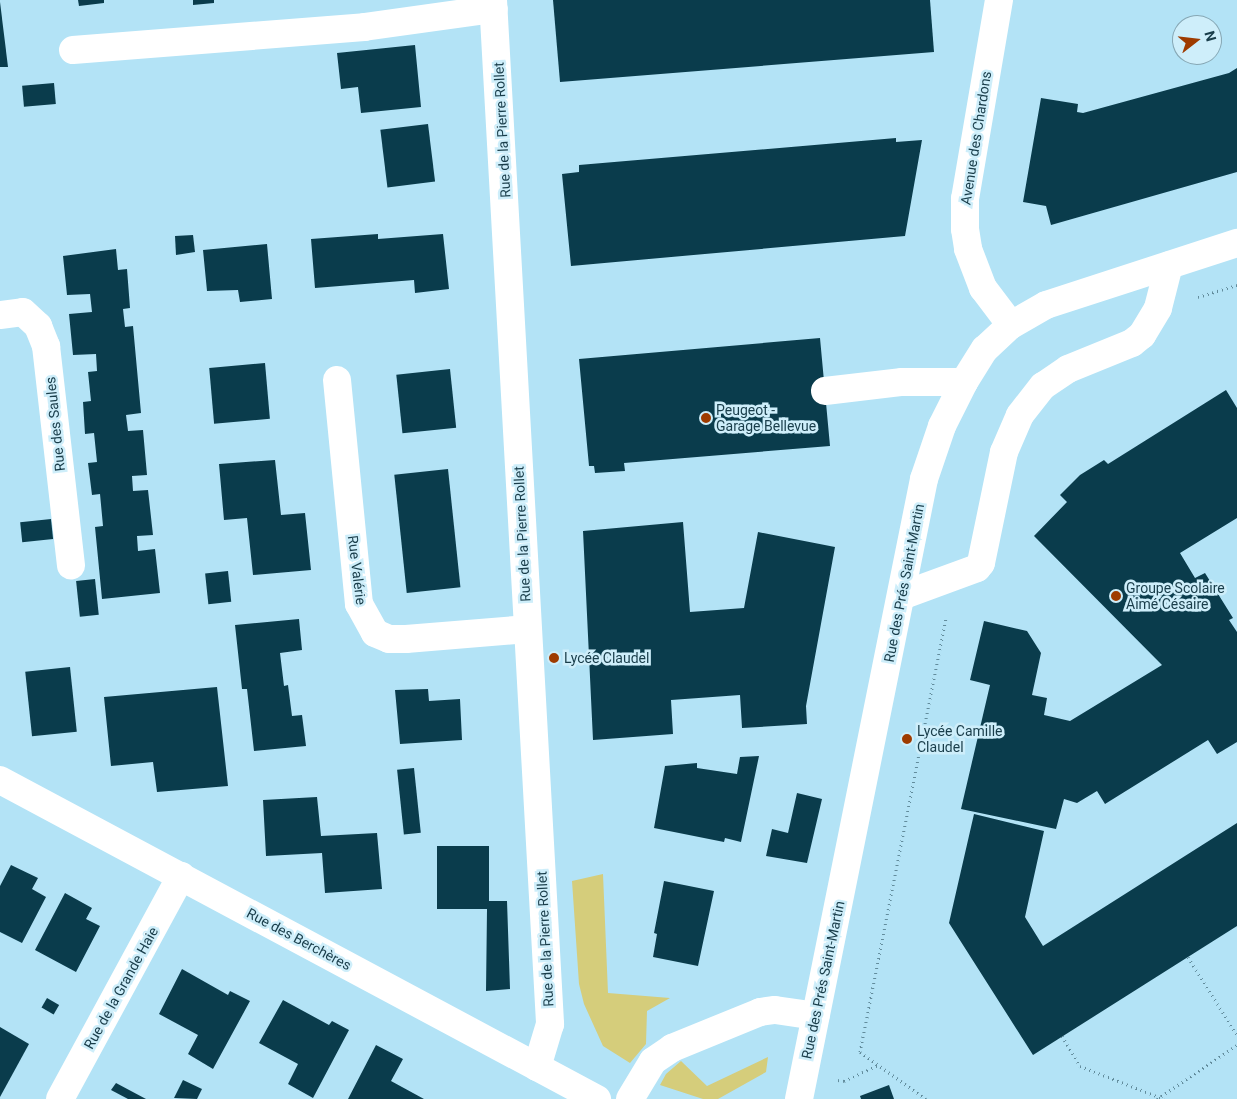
<!DOCTYPE html>
<html>
<head>
<meta charset="utf-8">
<style>
	body { margin:0 }
	#map { position:relative; width:1237px; height:1099px; overflow:hidden; background:#b3e3f6; font-family:Roboto,sans-serif }
	div>[style] { position:absolute }
	.green>* { inset:0; background:#d5cd7b }
	.building>* { inset:0; background:#0a3c4c; transform-origin:0 0 }
	.path>* { height:3px; margin-top:-1.5px; transform-origin:0; background:repeating-linear-gradient(90deg,#628c9c 0 1px,transparent 0 5px) }
	.minor>* { height:28px; margin:-14px; padding:0 14px; transform-origin:14px; border-radius:14px; background:#fff }
	.dots>* { width:14px; height:14px; translate:-50% -50%; box-sizing:border-box; border:2px solid #ceeefa; border-radius:50% }
	span { translate:-50% -50%; white-space:nowrap; text-align:center; line-height:1.15; -webkit-text-stroke:5px #ceeefa; paint-order:stroke }
	.street-label { font-size:14px; color:#193d4a }
	.poi-label { font-size:14px; color:#193d4a }
	.left { translate:0 -50%; text-align:left }
	.north { position:absolute; left:1172px; top:15px; width:50px; height:50px; box-sizing:border-box; background:#ceeefa; border:1px solid #86a7b4; border-radius:50%; rotate:74deg; font-size:14px; font-weight:700; line-height:20px; text-align:center; color:#193d4a }
	.north::after { content:''; display:block; margin:auto; width:18px; height:22px; background:#9e3b00; clip-path:polygon(50% 0,100% 100%,50% 72%,0 100%) }
</style>
</head>
<body>
<div id="map">
	<div class="green">
		<div style="clip-path:polygon(603px 874px,608px 993px,670px 998px,647px 1011px,646px 1044px,630px 1063px,603px 1046px,584px 1004px,579px 984px,572px 881px)"></div>
		<div style="clip-path:polygon(768px 1057px,766px 1072px,718px 1099px,703px 1099px,660px 1085px,666px 1074px,681px 1061px,707px 1086px)"></div>
	</div>
	<div class="building">
		<div style="clip-path:polygon(78px 0,104px 0,104px 3px,79px 6px)"></div>
		<div style="clip-path:polygon(193px 0,214px 0,214px 3px,193px 5px)"></div>
		<div style="clip-path:polygon(553px 0,930px 0,934px 52px,560px 82px)"></div>
		<div style="clip-path:polygon(0 2px,8px 67px,0 67px)"></div>
		<div style="clip-path:polygon(415px 45px,421px 107px,361px 113px,358px 87px,341px 89px,337px 53px)"></div>
		<div style="clip-path:polygon(1237px 68px,1237px 172px,1051px 225px,1046px 206px,1023px 202px,1041px 98px,1078px 104px,1077px 112px,1083px 113px,1229px 73px)"></div>
		<div style="left:54px;top:83px;width:21px;height:32px;rotate:85deg"></div>
		<div style="left:428px;top:124px;width:58px;height:48px;rotate:83deg"></div>
		<div style="clip-path:polygon(896px 138px,896px 142px,922px 140px,905px 236px,571px 266px,562px 174px,579px 172px,579px 165px)"></div>
		<div style="clip-path:polygon(378px 234px,378px 239px,443px 234px,449px 289px,415px 293px,414px 280px,315px 288px,311px 239px)"></div>
		<div style="clip-path:polygon(193px 235px,195px 252px,176px 255px,175px 236px)"></div>
		<div style="clip-path:polygon(267px 244px,272px 299px,240px 302px,238px 290px,207px 291px,203px 250px)"></div>
		<div style="clip-path:polygon(116px 249px,118px 270px,127px 269px,130px 308px,123px 309px,125px 327px,133px 326px,141px 413px,126px 415px,128px 431px,143px 430px,147px 475px,132px 476px,133px 491px,148px 490px,153px 535px,137px 536px,138px 551px,155px 549px,160px 593px,102px 599px,95px 527px,103px 526px,100px 494px,92px 495px,88px 463px,97px 462px,94px 433px,85px 434px,83px 402px,91px 401px,88px 372px,97px 371px,96px 354px,73px 355px,69px 314px,92px 312px,90px 294px,67px 295px,63px 256px)"></div>
		<div style="clip-path:polygon(820px 338px,830px 446px,624px 463px,625px 471px,595px 473px,594px 466px,589px 466px,579px 359px)"></div>
		<div style="left:265px;top:363px;width:56px;height:56px;rotate:85deg"></div>
		<div style="left:450px;top:369px;width:59px;height:54px;rotate:84deg"></div>
		<div style="clip-path:polygon(1226px 390px,1237px 408px,1237px 518px,1180px 553px,1195px 578px,1205px 573px,1233px 618px,1229px 620px,1237px 632px,1237px 742px,1217px 754px,1208px 740px,1105px 804px,1097px 791px,1077px 803px,1064px 799px,1056px 829px,961px 809px,990px 685px,970px 680px,984px 621px,1027px 631px,1041px 653px,1032px 695px,1047px 698px,1044px 715px,1070px 721px,1162px 665px,1034px 536px,1067px 502px,1060px 495px,1080px 475px,1104px 460px,1108px 464px)"></div>
		<div style="clip-path:polygon(275px 460px,281px 515px,305px 513px,311px 570px,253px 575px,247px 518px,224px 520px,219px 464px)"></div>
		<div style="left:448px;top:469px;width:119px;height:54px;rotate:84deg"></div>
		<div style="left:51px;top:519px;width:20px;height:31px;rotate:84deg"></div>
		<div style="clip-path:polygon(683px 522px,690px 612px,744px 608px,758px 532px,835px 547px,806px 706px,807px 724px,742px 728px,740px 695px,671px 700px,673px 734px,593px 740px,583px 531px)"></div>
		<div style="left:228px;top:571px;width:31px;height:23px;rotate:84deg"></div>
		<div style="left:95px;top:579px;width:36px;height:19px;rotate:84deg"></div>
		<div style="clip-path:polygon(299px 619px,302px 650px,280px 653px,284px 686px,288px 685px,292px 716px,302px 715px,306px 746px,254px 751px,247px 689px,242px 689px,235px 625px)"></div>
		<div style="left:70px;top:667px;width:65px;height:45px;rotate:84deg"></div>
		<div style="clip-path:polygon(217px 687px,228px 786px,157px 792px,153px 762px,111px 766px,104px 697px)"></div>
		<div style="clip-path:polygon(428px 689px,429px 701px,460px 699px,462px 740px,400px 744px,395px 690px)"></div>
		<div style="clip-path:polygon(759px 756px,741px 842px,725px 838px,724px 842px,654px 828px,665px 766px,697px 763px,697px 768px,737px 774px,740px 757px)"></div>
		<div style="left:414px;top:768px;width:65px;height:17px;rotate:84deg"></div>
		<div style="clip-path:polygon(797px 793px,822px 799px,807px 863px,766px 856px,772px 829px,788px 833px)"></div>
		<div style="clip-path:polygon(317px 797px,321px 836px,377px 833px,382px 889px,325px 893px,322px 853px,266px 856px,263px 800px)"></div>
		<div style="clip-path:polygon(974px 814px,1044px 831px,1025px 917px,1043px 946px,1237px 823px,1237px 926px,1033px 1055px,949px 923px)"></div>
		<div style="clip-path:polygon(437px 846px,489px 846px,489px 901px,507px 901px,510px 989px,486px 991px,487px 909px,437px 909px)"></div>
		<div style="clip-path:polygon(11px 865px,38px 878px,32px 889px,46px 897px,22px 943px,0 932px,0 886px)"></div>
		<div style="clip-path:polygon(664px 881px,714px 891px,698px 966px,653px 957px,657px 934px,654px 933px)"></div>
		<div style="clip-path:polygon(65px 893px,92px 908px,86px 919px,100px 926px,76px 972px,35px 950px)"></div>
		<div style="clip-path:polygon(182px 969px,228px 995px,230px 991px,250px 1001px,213px 1069px,188px 1054px,198px 1035px,159px 1014px)"></div>
		<div style="left:47px;top:998px;width:14px;height:11px;rotate:30deg"></div>
		<div style="clip-path:polygon(283px 1000px,329px 1025px,332px 1021px,349px 1030px,313px 1098px,288px 1084px,298px 1064px,259px 1043px)"></div>
		<div style="clip-path:polygon(0 1027px,29px 1044px,0 1097px)"></div>
		<div style="clip-path:polygon(376px 1045px,403px 1059px,391px 1081px,424px 1099px,348px 1099px)"></div>
		<div style="clip-path:polygon(183px 1080px,202px 1089px,197px 1099px,174px 1098px)"></div>
		<div style="clip-path:polygon(116px 1083px,146px 1099px,128px 1099px,111px 1090px)"></div>
		<div style="clip-path:polygon(889px 1085px,894px 1099px,861px 1099px,860px 1096px)"></div>
	</div>
	<div class="path">
		<div style="left:1198px;top:297px;width:41px;rotate:-17.1deg"></div>
		<div style="left:1188px;top:957px;width:92px;rotate:57.9deg"></div>
		<div style="left:1062px;top:1036px;width:35px;rotate:59deg"></div>
		<div style="left:1080px;top:1066px;width:90px;rotate:21.4deg"></div>
		<div style="left:838px;top:1080px;width:6px;rotate:9deg"></div>
		<div style="left:844px;top:1081px;width:38px;rotate:-25deg"></div>
		<div style="left:926px;top:1099px;width:81px;rotate:-144.5deg"></div>
		<div style="left:860px;top:1052px;width:443px;rotate:-78.8deg"></div>
		<div style="left:1157px;top:1099px;width:97px;rotate:-34deg"></div>
	</div>
	<div class="minor">
		<div style="left:493px;top:0;width:1026px;rotate:86.81deg"></div>
		<div style="left:550px;top:1024px;width:45px;rotate:106.8deg"></div>
		<div style="left:999px;top:0;width:202px;rotate:99.7deg"></div>
		<div style="left:965px;top:199px;width:30px;rotate:90deg"></div>
		<div style="left:965px;top:229px;width:20px;rotate:81deg"></div>
		<div style="left:968px;top:249px;width:42px;rotate:69deg"></div>
		<div style="left:983px;top:288px;width:46px;rotate:52.9deg"></div>
		<div style="left:73px;top:50px;width:292px;rotate:-4.5deg"></div>
		<div style="left:364px;top:27px;width:131px;rotate:-7.9deg"></div>
		<div style="left:0;top:315px;width:23px;rotate:-7deg"></div>
		<div style="left:23px;top:312px;width:21px;rotate:43deg"></div>
		<div style="left:38px;top:326px;width:22px;rotate:68deg"></div>
		<div style="left:46px;top:346px;width:221px;rotate:83.5deg"></div>
		<div style="left:337px;top:380px;width:225px;rotate:84.4deg"></div>
		<div style="left:359px;top:604px;width:33px;rotate:61deg"></div>
		<div style="left:375px;top:633px;width:15px;rotate:23deg"></div>
		<div style="left:389px;top:639px;width:17px"></div>
		<div style="left:406px;top:639px;width:121px;rotate:-4.7deg"></div>
		<div style="left:825px;top:391px;width:78px;rotate:-6.7deg"></div>
		<div style="left:902px;top:382px;width:62px"></div>
		<div style="left:901px;top:596px;width:81px;rotate:-20.2deg"></div>
		<div style="left:977px;top:568px;width:6px;rotate:-51deg"></div>
		<div style="left:981px;top:563px;width:113px;rotate:-78.3deg"></div>
		<div style="left:1004px;top:452px;width:40px;rotate:-66.6deg"></div>
		<div style="left:1020px;top:415px;width:37px;rotate:-52deg"></div>
		<div style="left:1043px;top:386px;width:30px;rotate:-34deg"></div>
		<div style="left:1068px;top:369px;width:69px;rotate:-22.1deg"></div>
		<div style="left:1132px;top:343px;width:13px;rotate:-39deg"></div>
		<div style="left:1142px;top:335px;width:31px;rotate:-59deg"></div>
		<div style="left:1158px;top:308px;width:44px;rotate:-75.7deg"></div>
		<div style="left:0;top:780px;width:677px;rotate:28.12deg"></div>
		<div style="left:60px;top:1099px;width:254px;rotate:-61.5deg"></div>
		<div style="left:630px;top:1099px;width:44px;rotate:-58.8deg"></div>
		<div style="left:653px;top:1061px;width:23px;rotate:-34deg"></div>
		<div style="left:672px;top:1048px;width:95px;rotate:-22.2deg"></div>
		<div style="left:760px;top:1012px;width:15px;rotate:-8deg"></div>
		<div style="left:775px;top:1010px;width:41px;rotate:8.3deg"></div>
		<div style="left:799px;top:1099px;width:632px;rotate:-78.6deg"></div>
		<div style="left:924px;top:479px;width:56px;rotate:-71.2deg"></div>
		<div style="left:942px;top:426px;width:49px;rotate:-63.4deg"></div>
		<div style="left:964px;top:382px;width:39px;rotate:-58deg"></div>
		<div style="left:985px;top:349px;width:35px;rotate:-43deg"></div>
		<div style="left:1011px;top:325px;width:40px;rotate:-29.7deg"></div>
		<div style="left:1046px;top:305px;width:201px;rotate:-18deg"></div>
	</div>
	<div class="dots">
		<div style="left:706px;top:418px;background:#9e3b00"></div>
		<div style="left:1116px;top:596px;background:#9e3b00"></div>
		<div style="left:554px;top:658px;background:#9e3b00"></div>
		<div style="left:907px;top:739px;background:#9e3b00"></div>
	</div>
	<div class="street-label">
		<span style="left:502px;top:130px;rotate:-93deg">Rue de la Pierre Rollet</span>
		<span style="left:976px;top:138px;rotate:-81deg">Avenue des Chardons</span>
		<span style="left:55px;top:424px;rotate:-96deg">Rue des Saules</span>
		<span style="left:522px;top:534px;rotate:-93deg">Rue de la Pierre Rollet</span>
		<span style="left:357px;top:570px;rotate:83deg">Rue Valérie</span>
		<span style="left:904px;top:583px;rotate:-79deg">Rue des Prés Saint-Martin</span>
		<span style="left:299px;top:939px;rotate:28deg">Rue des Berchères</span>
		<span style="left:545px;top:939px;rotate:-93deg">Rue de la Pierre Rollet</span>
		<span style="left:823px;top:980px;rotate:-78deg">Rue des Prés Saint-Martin</span>
		<span style="left:121px;top:988px;rotate:-61deg">Rue de la Grande Haie</span>
	</div>
	<div class="poi-label">
		<span class="left" style="left:716px;top:418px">Peugeot -<br>Garage Bellevue</span>
		<span class="left" style="left:1126px;top:596px">Groupe Scolaire<br>Aimé Césaire</span>
		<span class="left" style="left:564px;top:658px">Lycée Claudel</span>
		<span class="left" style="left:917px;top:739px">Lycée Camille<br>Claudel</span>
	</div>
	<div class="north">N</div>
</div>
</body>
</html>
